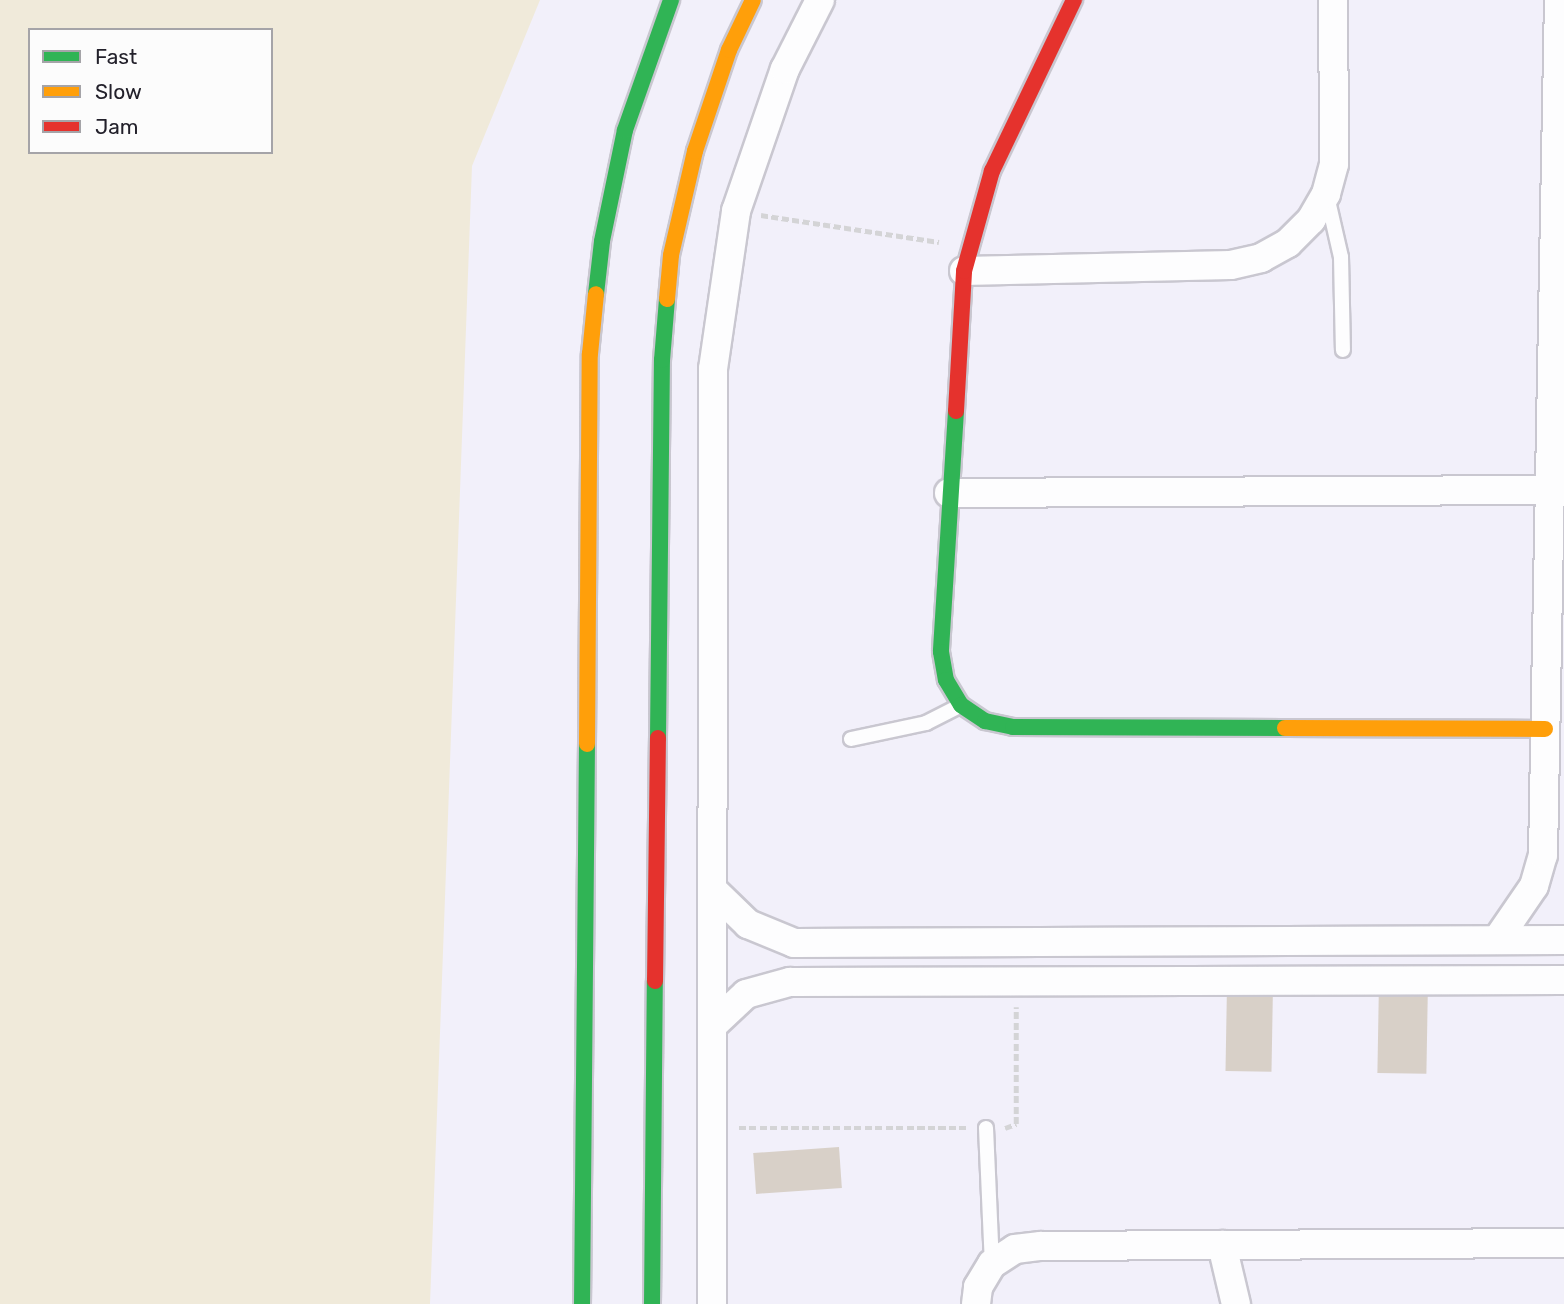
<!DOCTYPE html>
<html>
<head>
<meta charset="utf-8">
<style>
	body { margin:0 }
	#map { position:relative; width:1564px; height:1304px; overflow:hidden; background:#f2f0fa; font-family:Rubik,sans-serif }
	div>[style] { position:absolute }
	.sand>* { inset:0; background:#f0eada }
	.building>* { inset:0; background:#d8d0c8; transform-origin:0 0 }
	.path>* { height:4.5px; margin-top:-2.25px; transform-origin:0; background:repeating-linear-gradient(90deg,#d4d4d6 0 7px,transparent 0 10.5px) }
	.roads { filter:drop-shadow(2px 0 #c9c7d0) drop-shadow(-2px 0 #c9c7d0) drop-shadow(0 2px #c9c7d0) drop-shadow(0 -2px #c9c7d0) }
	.lane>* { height:14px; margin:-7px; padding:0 7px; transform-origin:7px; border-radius:7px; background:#fdfdfe }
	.street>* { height:28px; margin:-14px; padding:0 14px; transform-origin:14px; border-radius:14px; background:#fdfdfe }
	.fast>* { height:16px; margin:-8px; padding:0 8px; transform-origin:8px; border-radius:8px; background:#30b455 }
	.slow>* { height:16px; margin:-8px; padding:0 8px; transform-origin:8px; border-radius:8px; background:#ff9f0a }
	.jam>* { height:16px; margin:-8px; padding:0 8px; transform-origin:8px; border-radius:8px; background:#e5322d }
	span { translate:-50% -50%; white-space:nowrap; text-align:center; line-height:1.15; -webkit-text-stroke:6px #fcfcfc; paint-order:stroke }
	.legend { position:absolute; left:28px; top:28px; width:245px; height:126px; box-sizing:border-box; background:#fcfcfc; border:2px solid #a5a4a8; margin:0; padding:9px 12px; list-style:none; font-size:21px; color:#23212b }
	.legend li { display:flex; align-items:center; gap:14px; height:35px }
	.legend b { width:35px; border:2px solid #a5a4a8 }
</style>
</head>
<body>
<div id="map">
	<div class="sand">
		<div style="clip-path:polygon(evenodd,0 0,540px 0,472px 166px,430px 1304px,0 1304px,0 0,30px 30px,271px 30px,271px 152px,30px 152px,30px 30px)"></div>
	</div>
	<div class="building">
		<div style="left:1379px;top:981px;width:49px;height:92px;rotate:1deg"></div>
		<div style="left:1227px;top:985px;width:46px;height:86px;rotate:1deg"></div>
		<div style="left:839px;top:1147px;width:41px;height:86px;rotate:86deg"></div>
	</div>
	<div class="path">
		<div style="left:761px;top:215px;width:180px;rotate:8.6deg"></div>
		<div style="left:739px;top:1128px;width:229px"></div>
		<div style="left:1005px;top:1128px;width:12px;rotate:-20deg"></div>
		<div style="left:1016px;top:1124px;width:117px;rotate:-90deg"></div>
	</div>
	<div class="roads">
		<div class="lane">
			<div style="left:1327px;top:196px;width:63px;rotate:77.1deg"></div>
			<div style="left:1341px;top:257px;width:93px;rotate:88.8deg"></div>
			<div style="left:851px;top:739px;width:77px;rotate:-12deg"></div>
			<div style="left:926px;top:723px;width:37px;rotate:-27deg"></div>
			<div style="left:986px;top:1128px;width:136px;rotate:87.5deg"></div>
		</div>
		<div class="street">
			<div style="left:964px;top:271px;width:267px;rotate:-1.3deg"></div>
			<div style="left:1231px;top:265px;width:31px;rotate:-13deg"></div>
			<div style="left:1261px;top:258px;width:31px;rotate:-29deg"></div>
			<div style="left:1288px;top:243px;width:33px;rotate:-45deg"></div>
			<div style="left:1311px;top:220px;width:30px;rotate:-60deg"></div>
			<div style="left:1326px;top:194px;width:31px;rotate:-75deg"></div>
			<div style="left:1334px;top:164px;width:164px;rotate:-90.3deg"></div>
			<div style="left:949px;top:493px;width:601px;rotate:-0.29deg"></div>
			<div style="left:713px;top:890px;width:49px;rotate:44.2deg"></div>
			<div style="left:748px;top:924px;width:50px;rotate:22.4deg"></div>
			<div style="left:794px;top:943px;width:770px;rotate:-0.22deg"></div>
			<div style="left:1497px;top:940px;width:65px;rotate:-55.6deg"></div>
			<div style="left:1534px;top:886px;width:32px;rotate:-74deg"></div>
			<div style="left:1543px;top:855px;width:855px;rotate:-88.93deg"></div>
			<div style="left:713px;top:1025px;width:45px;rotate:-43.2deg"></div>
			<div style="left:746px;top:994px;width:46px;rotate:-15.3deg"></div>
			<div style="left:790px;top:982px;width:774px;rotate:-0.15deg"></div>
			<div style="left:1222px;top:1245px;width:61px;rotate:76.7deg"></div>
			<div style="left:712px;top:1304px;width:935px;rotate:-89.94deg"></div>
			<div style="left:713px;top:369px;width:160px;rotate:-81.7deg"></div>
			<div style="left:736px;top:211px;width:150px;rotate:-71deg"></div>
			<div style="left:785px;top:69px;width:77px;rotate:-63.1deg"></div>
			<div style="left:976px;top:1304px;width:17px;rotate:-83deg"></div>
			<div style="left:978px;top:1287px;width:27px;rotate:-59deg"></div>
			<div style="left:992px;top:1264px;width:27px;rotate:-33deg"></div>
			<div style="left:1015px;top:1249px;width:26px;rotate:-7deg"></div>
			<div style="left:1041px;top:1246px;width:523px;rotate:-0.33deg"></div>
		</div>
		<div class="fast">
			<div style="left:596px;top:294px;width:53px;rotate:-83.5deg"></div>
			<div style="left:602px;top:241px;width:113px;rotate:-78.3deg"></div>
			<div style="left:625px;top:130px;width:138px;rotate:-70.5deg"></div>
			<div style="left:956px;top:411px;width:241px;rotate:93.6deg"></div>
			<div style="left:941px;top:652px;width:28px;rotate:80deg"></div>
			<div style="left:946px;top:680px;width:29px;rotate:59deg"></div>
			<div style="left:961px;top:705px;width:29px;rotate:34deg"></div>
			<div style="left:985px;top:721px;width:29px;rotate:12deg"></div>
			<div style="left:1013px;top:727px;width:272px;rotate:0.2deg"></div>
			<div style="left:658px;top:738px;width:378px;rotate:-89.4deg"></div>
			<div style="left:662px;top:360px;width:61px;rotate:-85.3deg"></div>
			<div style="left:582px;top:1304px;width:560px;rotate:-89.49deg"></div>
			<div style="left:652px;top:1304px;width:323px;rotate:-89.5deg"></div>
		</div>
		<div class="slow">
			<div style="left:667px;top:299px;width:44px;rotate:-84.8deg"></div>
			<div style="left:671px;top:255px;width:107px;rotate:-77deg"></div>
			<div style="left:695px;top:151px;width:107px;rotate:-71.4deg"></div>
			<div style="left:729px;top:50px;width:55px;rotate:-64.4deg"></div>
			<div style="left:1285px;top:728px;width:260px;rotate:0.2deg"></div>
			<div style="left:587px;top:744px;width:390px;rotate:-89.6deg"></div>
			<div style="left:590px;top:354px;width:60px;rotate:-84.3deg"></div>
		</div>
		<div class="jam">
			<div style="left:956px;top:411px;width:140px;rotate:-86.7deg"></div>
			<div style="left:964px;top:271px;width:104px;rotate:-74.4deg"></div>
			<div style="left:992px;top:171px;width:190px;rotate:-64.4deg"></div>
			<div style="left:655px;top:981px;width:243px;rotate:-89.3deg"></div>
		</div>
	</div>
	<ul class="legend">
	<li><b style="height:9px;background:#30b455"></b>Fast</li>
	<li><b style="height:9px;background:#ff9f0a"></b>Slow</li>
	<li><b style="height:9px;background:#e5322d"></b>Jam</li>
	</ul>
</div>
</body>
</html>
